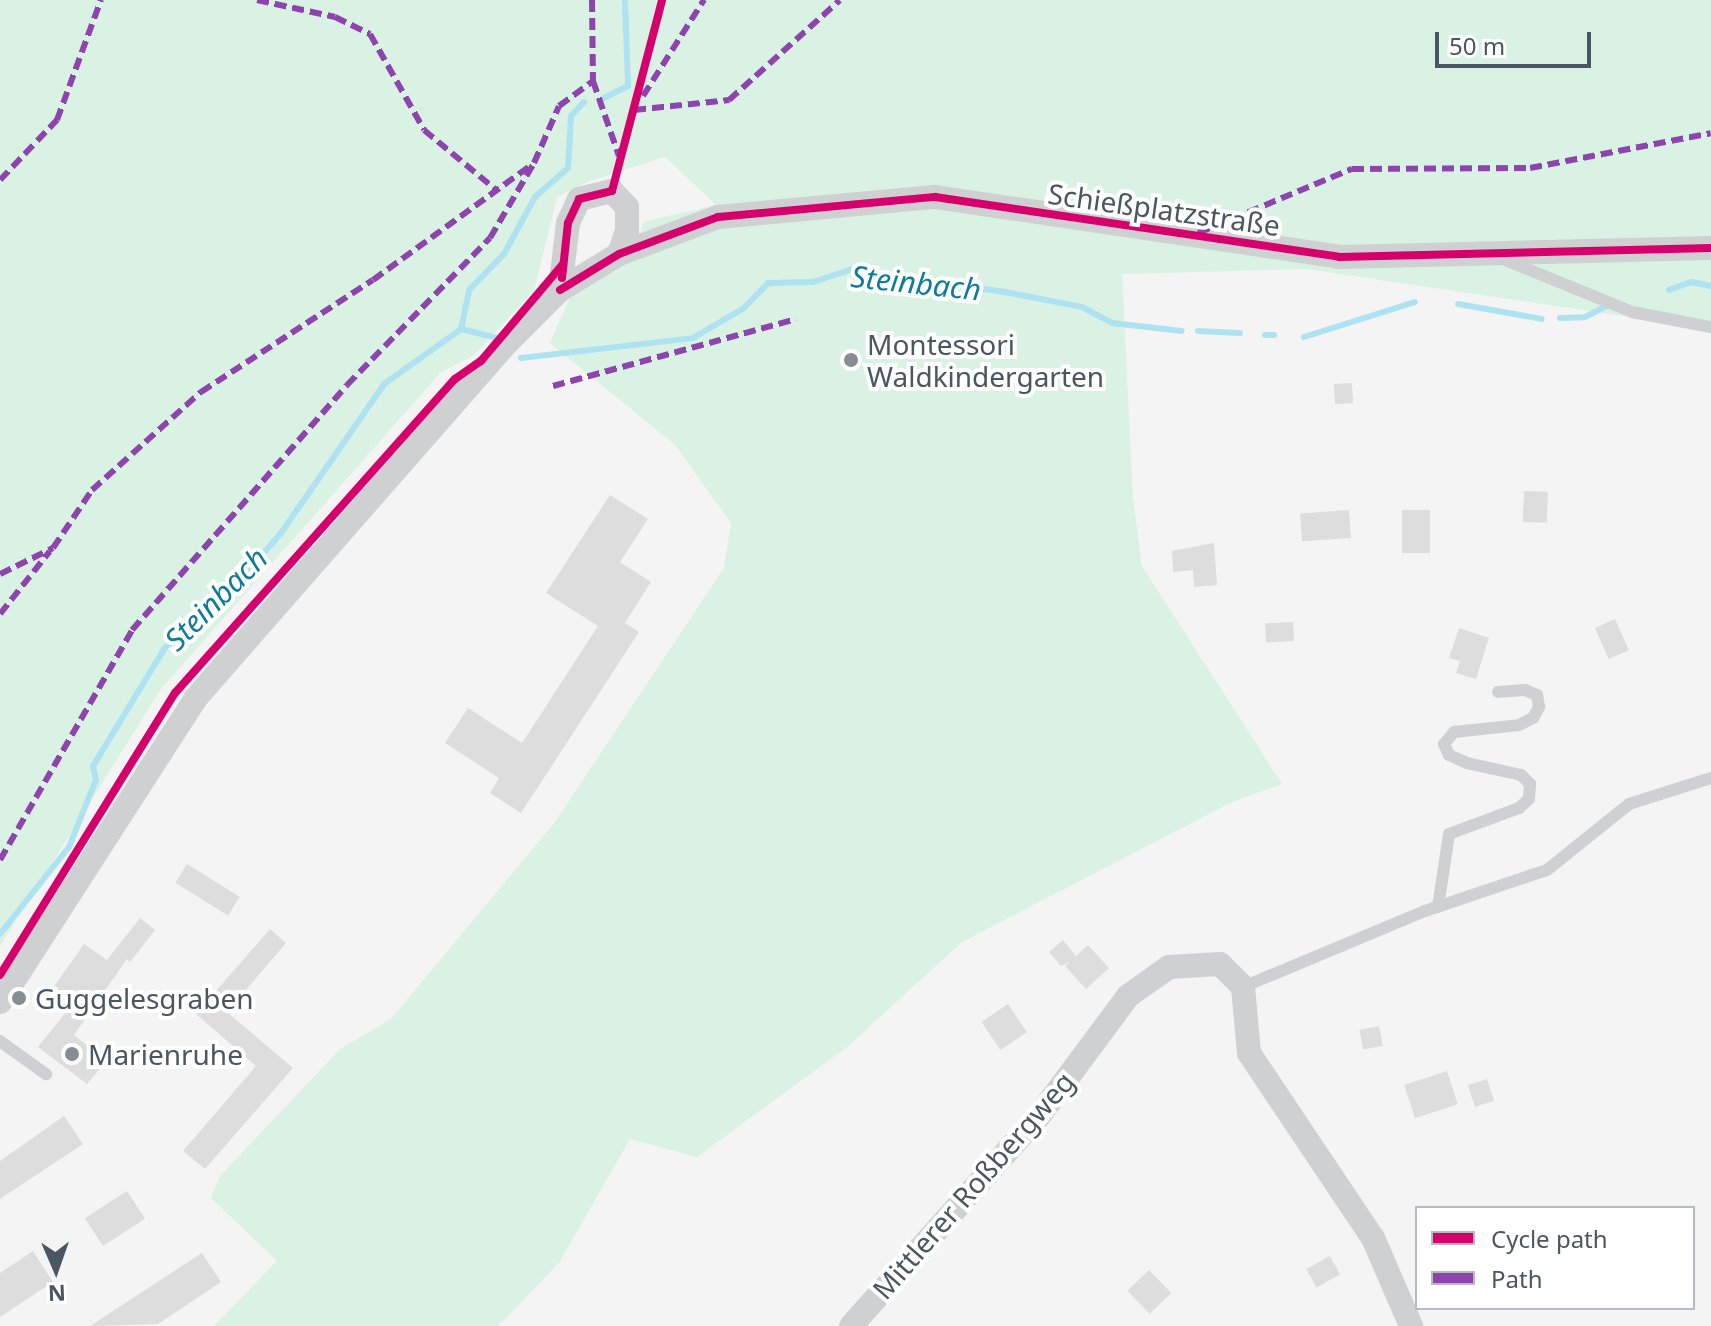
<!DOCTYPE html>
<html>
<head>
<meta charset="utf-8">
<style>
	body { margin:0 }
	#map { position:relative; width:1711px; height:1326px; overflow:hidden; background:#f4f4f4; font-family:"Noto Sans",sans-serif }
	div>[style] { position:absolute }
	.green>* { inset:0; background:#d9f2e3 }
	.stream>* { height:6px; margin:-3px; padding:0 3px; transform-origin:3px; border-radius:3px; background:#aee2f0 }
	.building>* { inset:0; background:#ddddde; transform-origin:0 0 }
	.lane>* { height:12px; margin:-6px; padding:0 6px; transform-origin:6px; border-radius:6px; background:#ced0d2 }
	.street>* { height:24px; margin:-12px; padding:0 12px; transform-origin:12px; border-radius:12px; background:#ced0d2 }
	.quiet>* { height:6px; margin-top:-3px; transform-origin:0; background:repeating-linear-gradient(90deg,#8e44ad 0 12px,transparent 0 18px) }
	.cycleway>* { height:8px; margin:-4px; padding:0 4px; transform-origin:4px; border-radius:4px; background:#d6006c }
	.dots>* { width:22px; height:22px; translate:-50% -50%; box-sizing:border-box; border:4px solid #fff; border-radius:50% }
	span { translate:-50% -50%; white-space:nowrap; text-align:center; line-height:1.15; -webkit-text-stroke:8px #fff; paint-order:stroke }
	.street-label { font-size:28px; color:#4a5661 }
	.poi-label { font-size:28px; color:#4a5661 }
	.left { translate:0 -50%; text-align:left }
	.water-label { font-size:30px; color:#0c7c9b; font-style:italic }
	.legend { position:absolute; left:1415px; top:1206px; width:280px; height:104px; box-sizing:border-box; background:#fff; border:2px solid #b7bbc0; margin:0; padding:10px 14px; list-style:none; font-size:24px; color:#4a5661 }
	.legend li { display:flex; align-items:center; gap:16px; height:40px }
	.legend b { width:40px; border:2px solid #b7bbc0 }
	.north { position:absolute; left:16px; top:1230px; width:80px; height:80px; -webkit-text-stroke:6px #fff; paint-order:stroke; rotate:178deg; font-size:22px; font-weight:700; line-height:32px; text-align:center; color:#4a5661 }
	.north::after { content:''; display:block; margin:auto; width:28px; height:36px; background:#4a5661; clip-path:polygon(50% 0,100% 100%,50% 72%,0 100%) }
	.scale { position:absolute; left:1435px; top:32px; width:156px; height:36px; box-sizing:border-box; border:4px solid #4a5661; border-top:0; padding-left:10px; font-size:24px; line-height:28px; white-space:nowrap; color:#4a5661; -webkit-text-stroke:6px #fff; paint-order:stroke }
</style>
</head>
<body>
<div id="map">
	<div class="green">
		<div style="clip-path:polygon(0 0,1711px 0,1711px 329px,1306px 269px,1122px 274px,1133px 498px,1142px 566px,1282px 784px,1232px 802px,962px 942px,847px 1047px,697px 1157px,630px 1139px,559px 1263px,498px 1326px,214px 1326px,277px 1261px,211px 1198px,220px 1176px,340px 1049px,391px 1019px,555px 822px,724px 568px,731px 523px,675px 445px,550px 343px,570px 298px,635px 255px,643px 222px,716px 205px,665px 157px,587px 182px,557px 197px,534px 291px,473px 356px,441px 372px,161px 689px,0 946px)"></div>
	</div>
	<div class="stream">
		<div style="left:604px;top:98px;width:27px;rotate:-27deg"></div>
		<div style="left:628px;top:86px;width:86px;rotate:-92deg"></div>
		<div style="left:1669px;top:290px;width:23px;rotate:-20deg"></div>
		<div style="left:1691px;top:282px;width:20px;rotate:11deg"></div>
		<div style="left:1458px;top:304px;width:85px;rotate:10.1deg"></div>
		<div style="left:1560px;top:318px;width:25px;rotate:-2deg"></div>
		<div style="left:1585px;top:317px;width:25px;rotate:-27deg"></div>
		<div style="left:461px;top:329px;width:40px;rotate:-78deg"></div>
		<div style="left:469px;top:290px;width:50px;rotate:-45.8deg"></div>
		<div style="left:504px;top:254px;width:65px;rotate:-61.5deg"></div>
		<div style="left:535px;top:197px;width:44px;rotate:-41.3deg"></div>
		<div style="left:568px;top:168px;width:52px;rotate:-86.7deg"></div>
		<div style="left:571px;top:116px;width:19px;rotate:-47deg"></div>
		<div style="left:1198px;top:331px;width:42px;rotate:2.7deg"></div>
		<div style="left:1265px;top:335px;width:9px"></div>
		<div style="left:1304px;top:337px;width:116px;rotate:-17.5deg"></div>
		<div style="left:521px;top:358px;width:173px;rotate:-6.6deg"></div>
		<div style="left:693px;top:338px;width:59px;rotate:-30.5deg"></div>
		<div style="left:744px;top:308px;width:35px;rotate:-46deg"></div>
		<div style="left:768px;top:283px;width:45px;rotate:-1.3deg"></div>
		<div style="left:813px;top:282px;width:40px;rotate:-18deg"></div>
		<div style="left:851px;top:270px;width:156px;rotate:8.1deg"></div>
		<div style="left:1005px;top:292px;width:78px;rotate:11deg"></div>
		<div style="left:1082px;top:307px;width:34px;rotate:28deg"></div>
		<div style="left:1112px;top:323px;width:70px;rotate:6.5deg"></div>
		<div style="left:0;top:934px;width:111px;rotate:-51.6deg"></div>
		<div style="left:69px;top:847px;width:72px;rotate:-68.1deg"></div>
		<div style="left:96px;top:780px;width:14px;rotate:-102deg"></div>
		<div style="left:93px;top:766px;width:137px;rotate:-58.7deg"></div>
		<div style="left:164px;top:649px;width:89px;rotate:-40.9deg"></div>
		<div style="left:231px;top:591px;width:77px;rotate:-49.2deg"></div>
		<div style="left:281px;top:533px;width:181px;rotate:-55.3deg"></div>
		<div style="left:384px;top:384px;width:95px;rotate:-35.5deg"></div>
		<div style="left:461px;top:329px;width:37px;rotate:14deg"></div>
	</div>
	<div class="building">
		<div style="left:1352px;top:383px;width:20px;height:18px;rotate:87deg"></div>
		<div style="left:1524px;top:491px;width:24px;height:31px;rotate:2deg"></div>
		<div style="clip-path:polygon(610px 495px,648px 519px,620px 562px,651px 582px,625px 623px,639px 632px,521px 813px,490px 793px,499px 778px,445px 743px,468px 708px,522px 743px,598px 626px,546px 593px)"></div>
		<div style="left:1349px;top:510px;width:28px;height:49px;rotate:86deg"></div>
		<div style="left:1402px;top:510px;width:28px;height:43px"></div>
		<div style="clip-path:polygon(1214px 543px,1217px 585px,1194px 587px,1193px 570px,1173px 572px,1172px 551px)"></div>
		<div style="left:1615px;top:619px;width:34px;height:22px;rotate:66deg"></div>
		<div style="left:1293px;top:622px;width:19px;height:28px;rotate:87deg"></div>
		<div style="clip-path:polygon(1459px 628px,1489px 638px,1476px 679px,1456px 673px,1460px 661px,1449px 658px)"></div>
		<div style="left:187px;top:864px;width:62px;height:22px;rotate:32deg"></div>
		<div style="clip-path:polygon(140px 918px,155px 930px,130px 962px,127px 959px,74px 1035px,106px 1061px,87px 1084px,38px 1047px,66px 1012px,46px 998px,84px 944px,107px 960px)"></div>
		<div style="clip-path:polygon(270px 929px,286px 943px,227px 1012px,293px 1068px,205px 1169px,183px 1151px,256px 1066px,196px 1014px)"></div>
		<div style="clip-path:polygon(1063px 940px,1076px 956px,1088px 945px,1109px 968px,1086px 989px,1065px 966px,1071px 961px,1061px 966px,1049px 952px)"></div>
		<div style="left:1008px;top:1004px;width:34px;height:32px;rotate:56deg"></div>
		<div style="left:1379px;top:1026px;width:20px;height:20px;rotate:79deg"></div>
		<div style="left:1447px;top:1071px;width:35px;height:45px;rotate:72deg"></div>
		<div style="left:1487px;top:1079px;width:23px;height:20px;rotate:72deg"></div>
		<div style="clip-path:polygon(64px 1116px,83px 1144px,0 1199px,0 1161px)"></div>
		<div style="left:127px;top:1191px;width:33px;height:50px;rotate:57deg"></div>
		<div style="clip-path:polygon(33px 1251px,53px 1282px,0 1317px,0 1273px)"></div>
		<div style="clip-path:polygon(202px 1253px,221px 1282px,158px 1324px,90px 1326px)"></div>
		<div style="left:1330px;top:1256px;width:21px;height:27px;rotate:61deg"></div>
		<div style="left:1149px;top:1270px;width:32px;height:30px;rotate:46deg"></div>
	</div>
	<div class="lane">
		<div style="left:1503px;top:259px;width:139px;rotate:22.3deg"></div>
		<div style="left:1632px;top:312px;width:80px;rotate:10.8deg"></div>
		<div style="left:1438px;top:907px;width:74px;rotate:-81.4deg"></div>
		<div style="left:1449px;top:834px;width:75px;rotate:-20.4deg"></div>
		<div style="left:1519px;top:808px;width:13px;rotate:-42deg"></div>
		<div style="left:1529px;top:799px;width:15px;rotate:-86deg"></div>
		<div style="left:1530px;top:784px;width:13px;rotate:-135deg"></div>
		<div style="left:1521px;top:775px;width:55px;rotate:-167.5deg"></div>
		<div style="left:1467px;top:763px;width:20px;rotate:-156deg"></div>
		<div style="left:1449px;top:755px;width:12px;rotate:-114deg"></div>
		<div style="left:1444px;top:744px;width:16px;rotate:-50deg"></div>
		<div style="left:1454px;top:732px;width:65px;rotate:-6.1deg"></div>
		<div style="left:1519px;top:725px;width:16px;rotate:-27deg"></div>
		<div style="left:1533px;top:718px;width:13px;rotate:-61deg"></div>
		<div style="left:1539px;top:707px;width:12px;rotate:-99deg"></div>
		<div style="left:1537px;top:695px;width:13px;rotate:-157deg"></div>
		<div style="left:1525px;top:690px;width:27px;rotate:176deg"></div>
		<div style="left:1243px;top:987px;width:197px;rotate:-22.7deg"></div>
		<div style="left:1425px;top:911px;width:129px;rotate:-18.6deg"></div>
		<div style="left:1547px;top:870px;width:105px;rotate:-38.8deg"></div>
		<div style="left:1629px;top:804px;width:86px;rotate:-17.6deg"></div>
		<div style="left:0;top:1041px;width:57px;rotate:35.7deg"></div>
	</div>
	<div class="street">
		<div style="left:560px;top:290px;width:67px;rotate:-83.2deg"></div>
		<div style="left:568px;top:223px;width:26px;rotate:-65deg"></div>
		<div style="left:579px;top:199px;width:34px;rotate:-14deg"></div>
		<div style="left:612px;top:191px;width:22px;rotate:47deg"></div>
		<div style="left:627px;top:207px;width:24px;rotate:90deg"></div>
		<div style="left:627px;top:231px;width:24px;rotate:109deg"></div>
		<div style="left:0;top:1002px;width:360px;rotate:-57.2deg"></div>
		<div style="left:195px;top:699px;width:465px;rotate:-48.8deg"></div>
		<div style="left:501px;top:349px;width:83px;rotate:-45deg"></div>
		<div style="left:560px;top:290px;width:69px;rotate:-31.4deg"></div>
		<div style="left:619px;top:254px;width:106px;rotate:-20.5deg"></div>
		<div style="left:718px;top:217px;width:218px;rotate:-5.3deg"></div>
		<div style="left:935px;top:197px;width:408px;rotate:8.4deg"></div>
		<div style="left:1339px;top:257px;width:372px;rotate:-1.4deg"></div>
		<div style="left:851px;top:1326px;width:282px;rotate:-48.2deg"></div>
		<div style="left:1039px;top:1116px;width:149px;rotate:-53.4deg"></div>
		<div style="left:1128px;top:996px;width:50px;rotate:-35.3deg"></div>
		<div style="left:1169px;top:967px;width:51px;rotate:-3.4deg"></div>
		<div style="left:1220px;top:964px;width:33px;rotate:45deg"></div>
		<div style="left:1243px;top:987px;width:66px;rotate:84.8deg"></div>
		<div style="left:1249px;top:1053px;width:223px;rotate:56.2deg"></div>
		<div style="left:1373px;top:1238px;width:96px;rotate:66.6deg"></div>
	</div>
	<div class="quiet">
		<div style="left:257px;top:0;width:80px;rotate:12.3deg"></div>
		<div style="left:335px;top:17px;width:39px;rotate:26deg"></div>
		<div style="left:370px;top:34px;width:110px;rotate:60.6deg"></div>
		<div style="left:424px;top:130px;width:92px;rotate:39.7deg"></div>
		<div style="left:592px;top:0;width:81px;rotate:89.3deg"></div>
		<div style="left:593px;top:81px;width:79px;rotate:70.9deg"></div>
		<div style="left:643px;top:96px;width:114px;rotate:-57.6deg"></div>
		<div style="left:634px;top:110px;width:96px;rotate:-6deg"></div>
		<div style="left:729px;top:100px;width:149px;rotate:-42deg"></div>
		<div style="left:0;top:180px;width:83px;rotate:-46.5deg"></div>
		<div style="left:57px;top:120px;width:128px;rotate:-69.9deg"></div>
		<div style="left:1198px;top:233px;width:167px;rotate:-22.6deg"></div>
		<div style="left:1352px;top:169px;width:178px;rotate:-0.3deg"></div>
		<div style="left:1530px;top:168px;width:184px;rotate:-10.9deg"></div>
		<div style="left:553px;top:386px;width:252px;rotate:-15.4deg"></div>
		<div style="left:0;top:574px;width:59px;rotate:-26.1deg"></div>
		<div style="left:53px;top:548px;width:70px;rotate:-56.1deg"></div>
		<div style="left:92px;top:490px;width:147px;rotate:-42deg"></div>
		<div style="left:201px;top:392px;width:205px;rotate:-33.1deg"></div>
		<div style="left:373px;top:280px;width:195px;rotate:-36deg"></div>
		<div style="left:0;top:614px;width:80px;rotate:-51.6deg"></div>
		<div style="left:0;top:860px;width:265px;rotate:-60.1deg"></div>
		<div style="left:132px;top:630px;width:326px;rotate:-48.7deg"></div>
		<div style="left:347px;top:385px;width:205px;rotate:-45.8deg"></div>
		<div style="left:490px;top:238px;width:87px;rotate:-59.6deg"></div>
		<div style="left:534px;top:163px;width:62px;rotate:-66.3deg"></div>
		<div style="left:559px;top:106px;width:42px;rotate:-36.3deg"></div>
	</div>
	<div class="cycleway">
		<div style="left:562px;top:278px;width:55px;rotate:-83.8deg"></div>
		<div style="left:568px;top:223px;width:26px;rotate:-65deg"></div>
		<div style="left:579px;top:199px;width:34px;rotate:-14deg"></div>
		<div style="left:612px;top:191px;width:197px;rotate:-75.3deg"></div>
		<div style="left:560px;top:290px;width:69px;rotate:-31.4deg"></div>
		<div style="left:619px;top:254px;width:106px;rotate:-20.5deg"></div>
		<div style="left:718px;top:217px;width:218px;rotate:-5.3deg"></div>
		<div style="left:935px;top:197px;width:408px;rotate:8.4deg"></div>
		<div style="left:1339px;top:257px;width:372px;rotate:-1.4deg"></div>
		<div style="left:0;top:975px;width:332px;rotate:-58.2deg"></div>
		<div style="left:175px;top:693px;width:421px;rotate:-48.3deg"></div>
		<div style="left:455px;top:379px;width:32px;rotate:-35deg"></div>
		<div style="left:481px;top:361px;width:127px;rotate:-49.8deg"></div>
	</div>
	<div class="dots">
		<div style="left:851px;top:360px;background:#868d94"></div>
		<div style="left:19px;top:998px;background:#868d94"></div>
		<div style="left:72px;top:1054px;background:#868d94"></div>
	</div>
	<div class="street-label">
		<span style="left:1164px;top:209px;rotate:8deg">Schießplatzstraße</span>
		<span style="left:973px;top:1185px;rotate:-49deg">Mittlerer Roßbergweg</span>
	</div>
	<div class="poi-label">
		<span class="left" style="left:867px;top:360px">Montessori<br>Waldkindergarten</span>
		<span class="left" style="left:35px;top:998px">Guggelesgraben</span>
		<span class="left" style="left:88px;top:1054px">Marienruhe</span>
	</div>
	<div class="water-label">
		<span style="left:916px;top:283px;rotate:6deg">Steinbach</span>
		<span style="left:216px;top:599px;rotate:-45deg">Steinbach</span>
	</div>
	<ul class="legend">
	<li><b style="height:10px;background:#d6006c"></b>Cycle path</li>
	<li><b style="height:10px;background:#8e44ad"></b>Path</li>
	</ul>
	<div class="north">N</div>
	<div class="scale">50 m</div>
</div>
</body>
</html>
